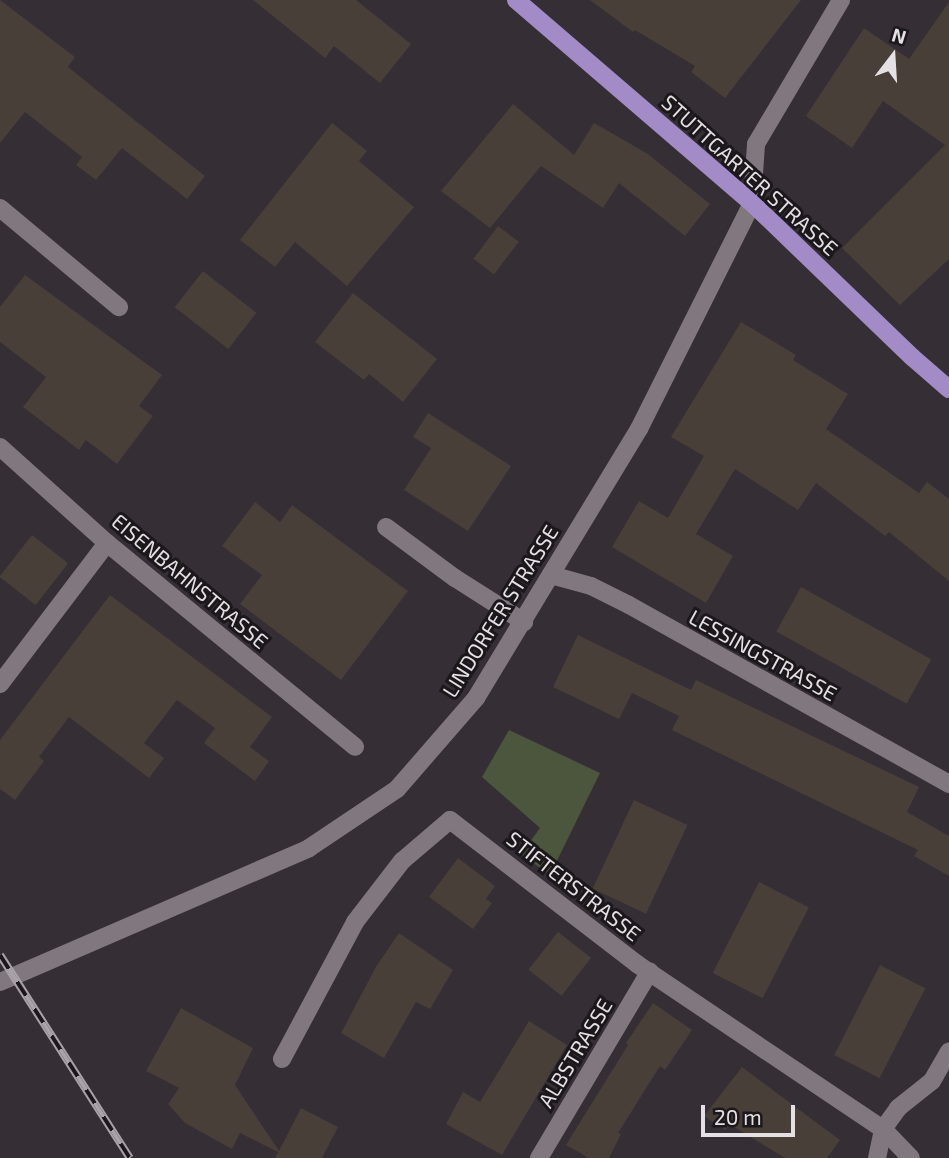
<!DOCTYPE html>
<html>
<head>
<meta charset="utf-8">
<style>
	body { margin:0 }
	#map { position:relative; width:949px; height:1158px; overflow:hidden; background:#352e35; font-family:"Exo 2",sans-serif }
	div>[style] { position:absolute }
	.green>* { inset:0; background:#4b563c }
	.building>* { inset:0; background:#473f38; transform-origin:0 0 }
	.minor>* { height:18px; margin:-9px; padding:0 9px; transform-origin:9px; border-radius:9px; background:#80777f }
	.major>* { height:18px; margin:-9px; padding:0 9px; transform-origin:9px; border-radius:9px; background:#a38bc8 }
	.rail>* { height:8px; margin-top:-4px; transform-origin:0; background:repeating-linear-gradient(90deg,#1b171a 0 16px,#a9a3a9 0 32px); box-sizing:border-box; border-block:2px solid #a9a3a9 }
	span { translate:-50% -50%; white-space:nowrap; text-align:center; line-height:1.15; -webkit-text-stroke:6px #1b171a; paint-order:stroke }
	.street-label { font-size:21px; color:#e5e0e4 }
	.north { position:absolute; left:858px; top:21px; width:70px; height:70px; -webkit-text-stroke:5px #1b171a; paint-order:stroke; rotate:17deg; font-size:19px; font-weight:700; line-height:28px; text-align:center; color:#e5e0e4 }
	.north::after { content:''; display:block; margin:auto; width:24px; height:32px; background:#e5e0e4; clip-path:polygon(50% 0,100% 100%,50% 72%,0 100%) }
	.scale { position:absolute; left:701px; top:1105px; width:94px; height:32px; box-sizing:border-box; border:4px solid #e5e0e4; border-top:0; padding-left:9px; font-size:21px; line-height:24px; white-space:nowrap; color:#e5e0e4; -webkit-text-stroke:5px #1b171a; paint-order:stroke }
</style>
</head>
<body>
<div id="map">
	<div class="green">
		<div style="clip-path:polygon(509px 730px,600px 773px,550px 875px,521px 854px,540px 828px,482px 777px)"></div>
	</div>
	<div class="building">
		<div style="clip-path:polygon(0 0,75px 57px,68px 67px,205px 176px,187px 199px,122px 148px,96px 180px,76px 165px,82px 157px,25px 112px,0 143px)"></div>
		<div style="clip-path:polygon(253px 0,356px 0,411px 44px,380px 83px,334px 46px,325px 58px)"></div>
		<div style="clip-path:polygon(590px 0,801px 0,725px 98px,691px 72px,695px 66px,635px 30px,633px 32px)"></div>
		<div style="clip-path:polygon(949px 2px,949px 259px,900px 305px,842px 248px,945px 145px,883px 101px,852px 148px,806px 116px,864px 28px,909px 59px)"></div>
		<div style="clip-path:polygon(513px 104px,574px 155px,594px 123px,648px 154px,710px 204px,685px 236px,619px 183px,603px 208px,541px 166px,490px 228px,441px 191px)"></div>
		<div style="clip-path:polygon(332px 123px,367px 151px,359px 161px,414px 207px,347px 286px,295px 242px,275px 267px,240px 240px)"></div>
		<div style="left:498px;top:226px;width:26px;height:41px;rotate:37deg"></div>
		<div style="left:203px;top:271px;width:68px;height:46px;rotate:38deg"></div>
		<div style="clip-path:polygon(25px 275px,162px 375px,139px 406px,153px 416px,117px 464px,86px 440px,79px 450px,23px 407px,46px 377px,0 342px,0 307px)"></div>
		<div style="clip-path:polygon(353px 293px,437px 359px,403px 402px,369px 374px,364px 380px,315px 342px)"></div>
		<div style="clip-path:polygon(741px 322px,796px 355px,793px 360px,848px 394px,826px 429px,919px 493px,927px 482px,949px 499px,949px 581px,889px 532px,885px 536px,816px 483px,798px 510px,735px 469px,696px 534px,733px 556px,706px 603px,612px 547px,639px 501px,668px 518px,704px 456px,671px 437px)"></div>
		<div style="clip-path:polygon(428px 413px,511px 466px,468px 531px,404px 490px,431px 448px,413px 437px)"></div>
		<div style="clip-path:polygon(255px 502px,280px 522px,292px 505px,408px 591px,341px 680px,240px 604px,262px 575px,222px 546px)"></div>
		<div style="left:32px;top:535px;width:46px;height:53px;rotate:38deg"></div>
		<div style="left:801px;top:587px;width:149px;height:51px;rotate:29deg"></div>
		<div style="clip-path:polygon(110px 595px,272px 717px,250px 747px,269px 761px,255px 781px,204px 743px,215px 728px,177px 700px,144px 743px,164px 758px,149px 778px,69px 717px,39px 757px,44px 761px,15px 800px,0 789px,0 740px)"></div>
		<div style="clip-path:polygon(578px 635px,691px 690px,696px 680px,919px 787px,907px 812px,949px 836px,949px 876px,914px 856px,918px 850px,672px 730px,679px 716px,632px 693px,619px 719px,553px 687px)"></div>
		<div style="left:634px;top:800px;width:59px;height:98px;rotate:25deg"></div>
		<div style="clip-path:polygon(458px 858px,495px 886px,486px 899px,492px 903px,473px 929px,429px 897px)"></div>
		<div style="left:759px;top:882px;width:56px;height:102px;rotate:27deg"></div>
		<div style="left:558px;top:932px;width:42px;height:48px;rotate:38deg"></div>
		<div style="clip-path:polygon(399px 933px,453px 970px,430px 1009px,416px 1002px,384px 1058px,341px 1033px,377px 965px)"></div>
		<div style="left:880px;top:965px;width:51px;height:101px;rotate:27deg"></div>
		<div style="clip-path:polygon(653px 1003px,692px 1030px,665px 1070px,660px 1066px,618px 1133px,621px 1134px,609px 1158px,589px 1158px,566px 1145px,628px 1045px,626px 1043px)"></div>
		<div style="clip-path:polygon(181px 1008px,253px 1048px,235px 1085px,279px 1151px,301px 1108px,338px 1127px,322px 1158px,275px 1158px,278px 1152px,240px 1133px,232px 1149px,185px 1123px,168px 1104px,179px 1088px,146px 1071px)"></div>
		<div style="clip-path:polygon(529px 1021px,567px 1045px,502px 1155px,446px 1124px,463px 1092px,480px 1102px)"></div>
		<div style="clip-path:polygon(742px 1067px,840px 1140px,827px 1158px,785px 1158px,731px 1125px,725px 1130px,704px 1116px)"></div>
	</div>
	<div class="minor">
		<div style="left:0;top:208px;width:155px;rotate:39.8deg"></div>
		<div style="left:0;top:447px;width:144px;rotate:41.9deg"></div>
		<div style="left:107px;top:543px;width:321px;rotate:39.4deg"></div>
		<div style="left:386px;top:527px;width:86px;rotate:36.5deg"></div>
		<div style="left:455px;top:578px;width:82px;rotate:32.5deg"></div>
		<div style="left:551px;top:575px;width:41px;rotate:15.4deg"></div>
		<div style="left:591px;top:586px;width:42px;rotate:26.6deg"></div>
		<div style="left:629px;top:605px;width:367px;rotate:29.2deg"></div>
		<div style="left:0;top:684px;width:177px;rotate:-52.8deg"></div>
		<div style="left:0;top:982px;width:337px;rotate:-23.4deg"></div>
		<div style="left:309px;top:848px;width:106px;rotate:-33.8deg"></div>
		<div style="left:397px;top:789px;width:121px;rotate:-49deg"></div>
		<div style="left:476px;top:698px;width:315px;rotate:-58.8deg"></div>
		<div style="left:639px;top:429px;width:253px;rotate:-63.4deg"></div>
		<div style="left:752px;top:203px;width:59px;rotate:-86.1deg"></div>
		<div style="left:756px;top:144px;width:167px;rotate:-59.4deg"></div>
		<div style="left:282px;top:1059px;width:155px;rotate:-61.9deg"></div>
		<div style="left:355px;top:922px;width:77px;rotate:-52.4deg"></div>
		<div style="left:402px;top:861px;width:63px;rotate:-40.5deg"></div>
		<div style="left:450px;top:820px;width:236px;rotate:37.6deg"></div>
		<div style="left:637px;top:964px;width:296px;rotate:33.9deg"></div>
		<div style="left:883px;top:1129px;width:40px;rotate:46deg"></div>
		<div style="left:539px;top:1158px;width:217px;rotate:-59.3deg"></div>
		<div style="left:877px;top:1158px;width:30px;rotate:-78deg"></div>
		<div style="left:883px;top:1129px;width:26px;rotate:-54deg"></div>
		<div style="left:898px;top:1108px;width:43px;rotate:-38.5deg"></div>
		<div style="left:932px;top:1081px;width:34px;rotate:-60deg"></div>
	</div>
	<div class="major">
		<div style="left:516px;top:0;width:311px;rotate:40.7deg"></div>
		<div style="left:752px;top:203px;width:222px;rotate:43.9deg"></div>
		<div style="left:912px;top:357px;width:49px;rotate:40.9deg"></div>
	</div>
	<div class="rail">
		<div style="left:0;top:955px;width:241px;rotate:57.4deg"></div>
	</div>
	<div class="street-label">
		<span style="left:750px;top:175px;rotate:42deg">STUTTGARTER STRASSE</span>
		<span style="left:190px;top:581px;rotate:40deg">EISENBAHNSTRASSE</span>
		<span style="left:500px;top:611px;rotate:-58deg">LINDORFER STRASSE</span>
		<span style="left:763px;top:655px;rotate:29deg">LESSINGSTRASSE</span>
		<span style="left:574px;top:886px;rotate:38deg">STIFTERSTRASSE</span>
		<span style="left:575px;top:1053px;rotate:-59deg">ALBSTRASSE</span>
	</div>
	<div class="north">N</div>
	<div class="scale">20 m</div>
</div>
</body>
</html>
